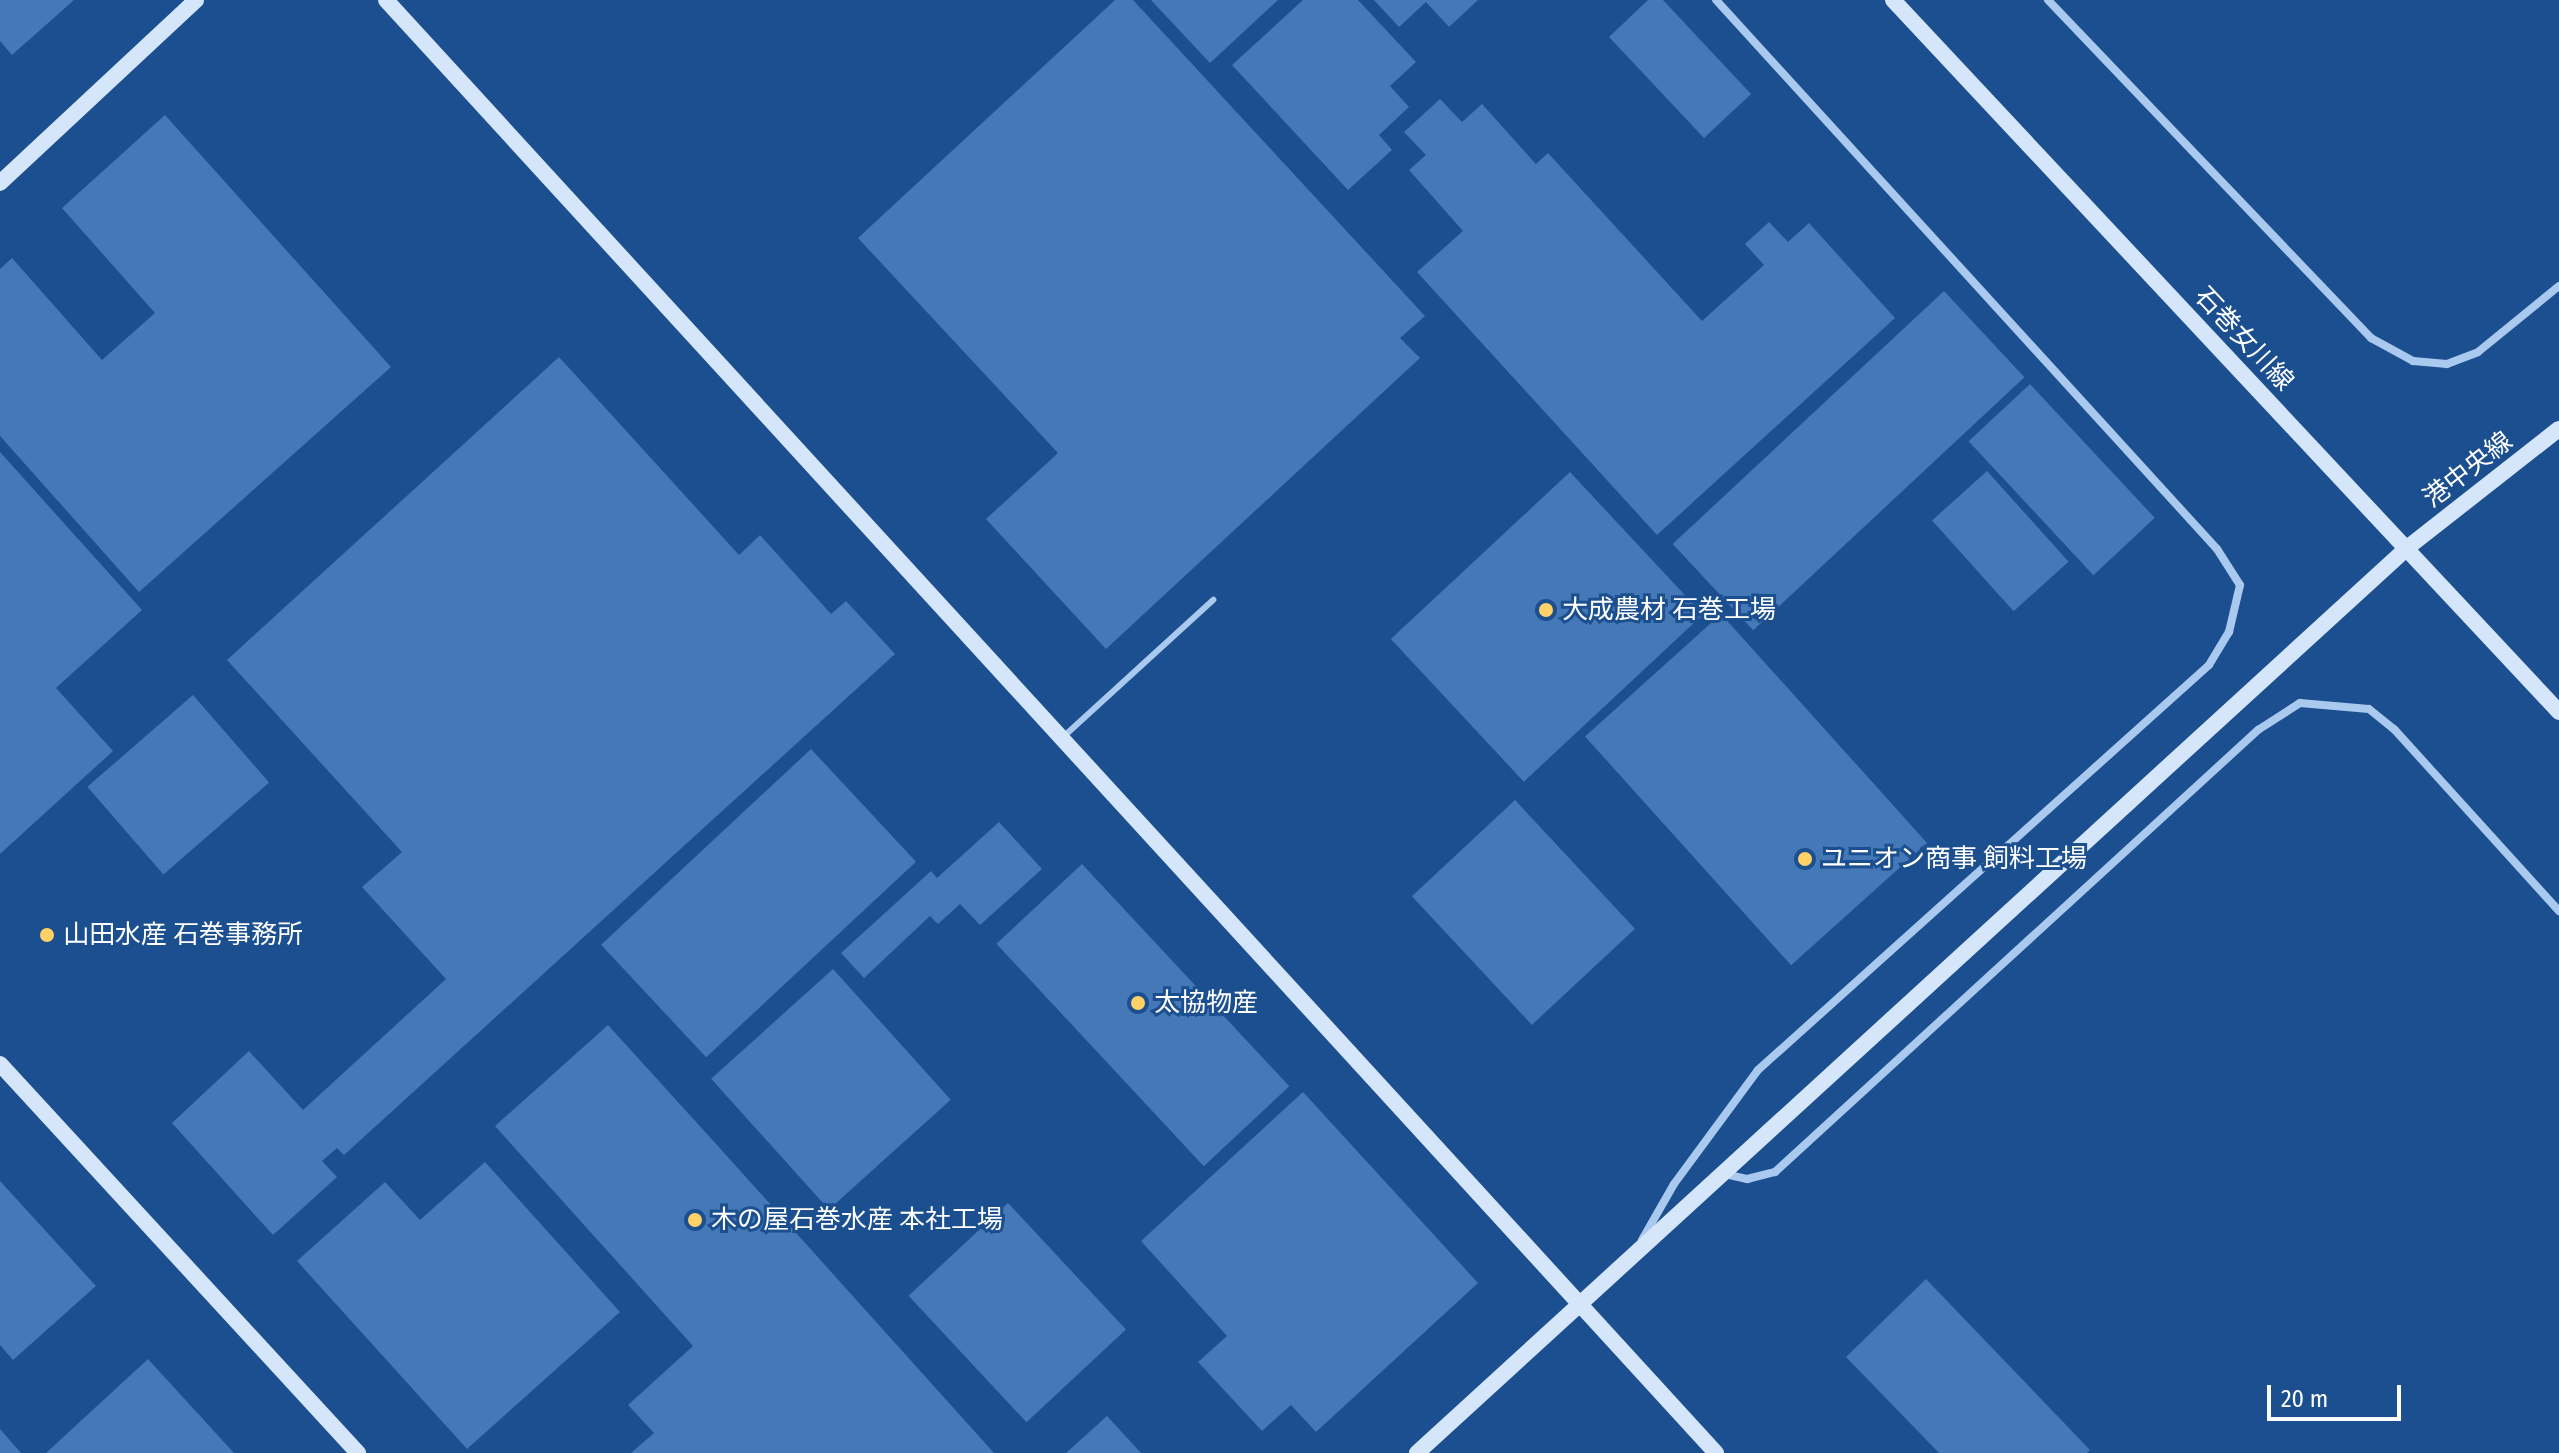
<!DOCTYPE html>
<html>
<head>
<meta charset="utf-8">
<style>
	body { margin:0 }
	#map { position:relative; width:2559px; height:1453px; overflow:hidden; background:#1b4f8f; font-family:"Fira Sans Condensed","Noto Sans JP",sans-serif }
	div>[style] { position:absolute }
	.building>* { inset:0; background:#4478b7; transform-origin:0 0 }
	.lane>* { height:6px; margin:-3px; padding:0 3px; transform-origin:3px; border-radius:3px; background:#a9c9ee }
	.street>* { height:8px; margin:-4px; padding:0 4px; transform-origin:4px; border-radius:4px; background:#a9c9ee }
	.secondary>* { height:16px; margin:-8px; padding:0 8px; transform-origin:8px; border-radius:8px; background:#d6e6fa }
	.dots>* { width:22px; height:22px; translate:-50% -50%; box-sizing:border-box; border:4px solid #1b4f8f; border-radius:50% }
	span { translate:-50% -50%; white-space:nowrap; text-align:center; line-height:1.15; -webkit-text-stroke:6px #1b4f8f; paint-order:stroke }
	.street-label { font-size:26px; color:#fff }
	.poi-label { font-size:26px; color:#fff }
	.left { translate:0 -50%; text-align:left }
	.scale { position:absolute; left:2267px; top:1385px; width:134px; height:36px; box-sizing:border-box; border:4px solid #fff; border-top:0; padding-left:10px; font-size:24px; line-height:28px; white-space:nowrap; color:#fff; -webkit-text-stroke:6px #1b4f8f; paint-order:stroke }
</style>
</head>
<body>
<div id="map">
	<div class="building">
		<div style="clip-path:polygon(0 0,74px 0,12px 55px,0 41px)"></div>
		<div style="clip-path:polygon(1115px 0,1133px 0,1425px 316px,1400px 338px,1420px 358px,1106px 649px,986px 519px,1058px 453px,858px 238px)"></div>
		<div style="clip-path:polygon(1151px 0,1278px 0,1210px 63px)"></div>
		<div style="clip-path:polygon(1303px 0,1358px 0,1416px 62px,1390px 86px,1409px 107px,1379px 135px,1392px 150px,1348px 190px,1232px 65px)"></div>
		<div style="clip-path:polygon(1374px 0,1478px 0,1449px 27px,1426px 2px,1399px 27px)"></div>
		<div style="clip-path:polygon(1648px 0,1663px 0,1751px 94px,1704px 138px,1609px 37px)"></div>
		<div style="clip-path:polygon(1440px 99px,1462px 122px,1482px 104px,1536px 164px,1548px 153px,1702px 321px,1764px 265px,1745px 244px,1769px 222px,1788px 242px,1809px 223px,1895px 318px,1657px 535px,1417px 272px,1463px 231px,1409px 170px,1426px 155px,1404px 132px)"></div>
		<div style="clip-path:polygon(165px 115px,391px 367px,139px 592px,0 436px,0 269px,12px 258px,102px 360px,155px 313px,62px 208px)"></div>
		<div style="left:1944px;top:291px;width:118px;height:371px;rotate:47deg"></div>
		<div style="clip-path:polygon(559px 357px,739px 555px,760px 535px,831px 614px,846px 601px,895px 654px,344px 1155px,337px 1148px,322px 1161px,337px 1177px,273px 1235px,172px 1123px,249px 1051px,303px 1110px,446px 979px,362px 887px,402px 852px,227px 660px)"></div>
		<div style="left:2030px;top:384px;width:183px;height:84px;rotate:47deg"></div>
		<div style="clip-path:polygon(0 452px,142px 610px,56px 688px,113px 751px,0 854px)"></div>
		<div style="left:1987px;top:471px;width:122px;height:74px;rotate:48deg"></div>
		<div style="left:1570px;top:472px;width:195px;height:245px;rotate:47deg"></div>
		<div style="left:1721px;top:614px;width:308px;height:183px;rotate:48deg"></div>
		<div style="left:193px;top:695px;width:116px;height:140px;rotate:49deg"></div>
		<div style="left:811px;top:749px;width:154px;height:287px;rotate:47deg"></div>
		<div style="left:1515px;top:800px;width:176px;height:141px;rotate:47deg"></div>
		<div style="clip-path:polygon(999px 822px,1042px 869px,980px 925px,960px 904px,938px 924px,930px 916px,864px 978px,841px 953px,931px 871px,937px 878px)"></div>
		<div style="left:1082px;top:864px;width:304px;height:117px;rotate:47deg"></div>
		<div style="left:833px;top:969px;width:176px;height:164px;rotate:48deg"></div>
		<div style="clip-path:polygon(608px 1025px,717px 1145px,994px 1453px,631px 1453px,654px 1433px,628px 1405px,693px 1346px,495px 1126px)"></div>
		<div style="clip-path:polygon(1303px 1092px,1478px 1283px,1316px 1432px,1291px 1405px,1262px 1431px,1198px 1362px,1227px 1336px,1141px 1241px)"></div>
		<div style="clip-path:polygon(485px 1162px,620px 1312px,467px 1449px,297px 1261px,385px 1182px,420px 1220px)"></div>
		<div style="clip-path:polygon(0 1181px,96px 1286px,13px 1360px,0 1345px)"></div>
		<div style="left:1008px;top:1203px;width:173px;height:136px;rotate:47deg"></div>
		<div style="clip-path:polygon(1926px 1279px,2090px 1450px,2087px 1453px,1939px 1453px,1846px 1357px)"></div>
		<div style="clip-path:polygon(148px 1359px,234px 1453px,46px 1453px)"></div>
		<div style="clip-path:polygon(1107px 1416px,1141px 1453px,1066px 1453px)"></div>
		<div style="clip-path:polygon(0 1429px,21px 1453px,0 1453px)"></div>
	</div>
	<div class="lane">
		<div style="left:1062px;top:738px;width:205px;rotate:-42.4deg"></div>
	</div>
	<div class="street">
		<div style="left:2048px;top:0;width:468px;rotate:46.3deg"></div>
		<div style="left:2371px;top:338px;width:48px;rotate:28.7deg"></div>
		<div style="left:2413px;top:361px;width:34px;rotate:5deg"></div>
		<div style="left:2447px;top:364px;width:33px;rotate:-21deg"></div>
		<div style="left:2478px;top:352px;width:104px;rotate:-39.2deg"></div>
		<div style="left:1725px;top:1174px;width:23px;rotate:13deg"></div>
		<div style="left:1747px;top:1179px;width:29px;rotate:-14deg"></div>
		<div style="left:1775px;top:1172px;width:655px;rotate:-42.46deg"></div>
		<div style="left:2258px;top:730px;width:50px;rotate:-32.7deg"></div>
		<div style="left:2300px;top:703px;width:69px;rotate:5deg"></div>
		<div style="left:2369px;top:709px;width:32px;rotate:39deg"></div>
		<div style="left:2394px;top:729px;width:246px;rotate:47.8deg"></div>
		<div style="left:1642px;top:1240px;width:64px;rotate:-60.3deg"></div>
		<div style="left:1674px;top:1184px;width:142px;rotate:-53.6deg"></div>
		<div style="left:1758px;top:1070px;width:606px;rotate:-41.92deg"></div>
		<div style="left:2209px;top:665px;width:39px;rotate:-59deg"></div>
		<div style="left:2229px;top:632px;width:48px;rotate:-76.8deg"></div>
		<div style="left:2240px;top:585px;width:43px;rotate:-122.6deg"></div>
		<div style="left:2217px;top:549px;width:743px;rotate:-132.38deg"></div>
	</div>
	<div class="secondary">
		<div style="left:386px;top:0;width:1970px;rotate:47.53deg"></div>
		<div style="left:1893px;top:0;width:975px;rotate:46.91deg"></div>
		<div style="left:0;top:183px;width:268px;rotate:-43deg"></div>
		<div style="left:0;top:1064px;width:529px;rotate:47.38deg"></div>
		<div style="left:1417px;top:1453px;width:1341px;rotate:-42.43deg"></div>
		<div style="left:2407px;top:548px;width:193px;rotate:-38.1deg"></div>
	</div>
	<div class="dots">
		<div style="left:1546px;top:610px;background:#ffd166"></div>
		<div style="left:1805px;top:859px;background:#ffd166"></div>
		<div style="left:47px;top:935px;background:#ffd166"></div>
		<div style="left:1138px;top:1003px;background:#ffd166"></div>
		<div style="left:695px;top:1220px;background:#ffd166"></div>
	</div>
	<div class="street-label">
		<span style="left:2244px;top:339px;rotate:47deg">石巻女川線</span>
		<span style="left:2468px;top:470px;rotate:-38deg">港中央線</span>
	</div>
	<div class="poi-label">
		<span class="left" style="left:1562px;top:610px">大成農材 石巻工場</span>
		<span class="left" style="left:1821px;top:859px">ユニオン商事 飼料工場</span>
		<span class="left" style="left:63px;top:935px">山田水産 石巻事務所</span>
		<span class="left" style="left:1154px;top:1003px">太協物産</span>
		<span class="left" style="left:711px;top:1220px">木の屋石巻水産 本社工場</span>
	</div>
	<div class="scale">20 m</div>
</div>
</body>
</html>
